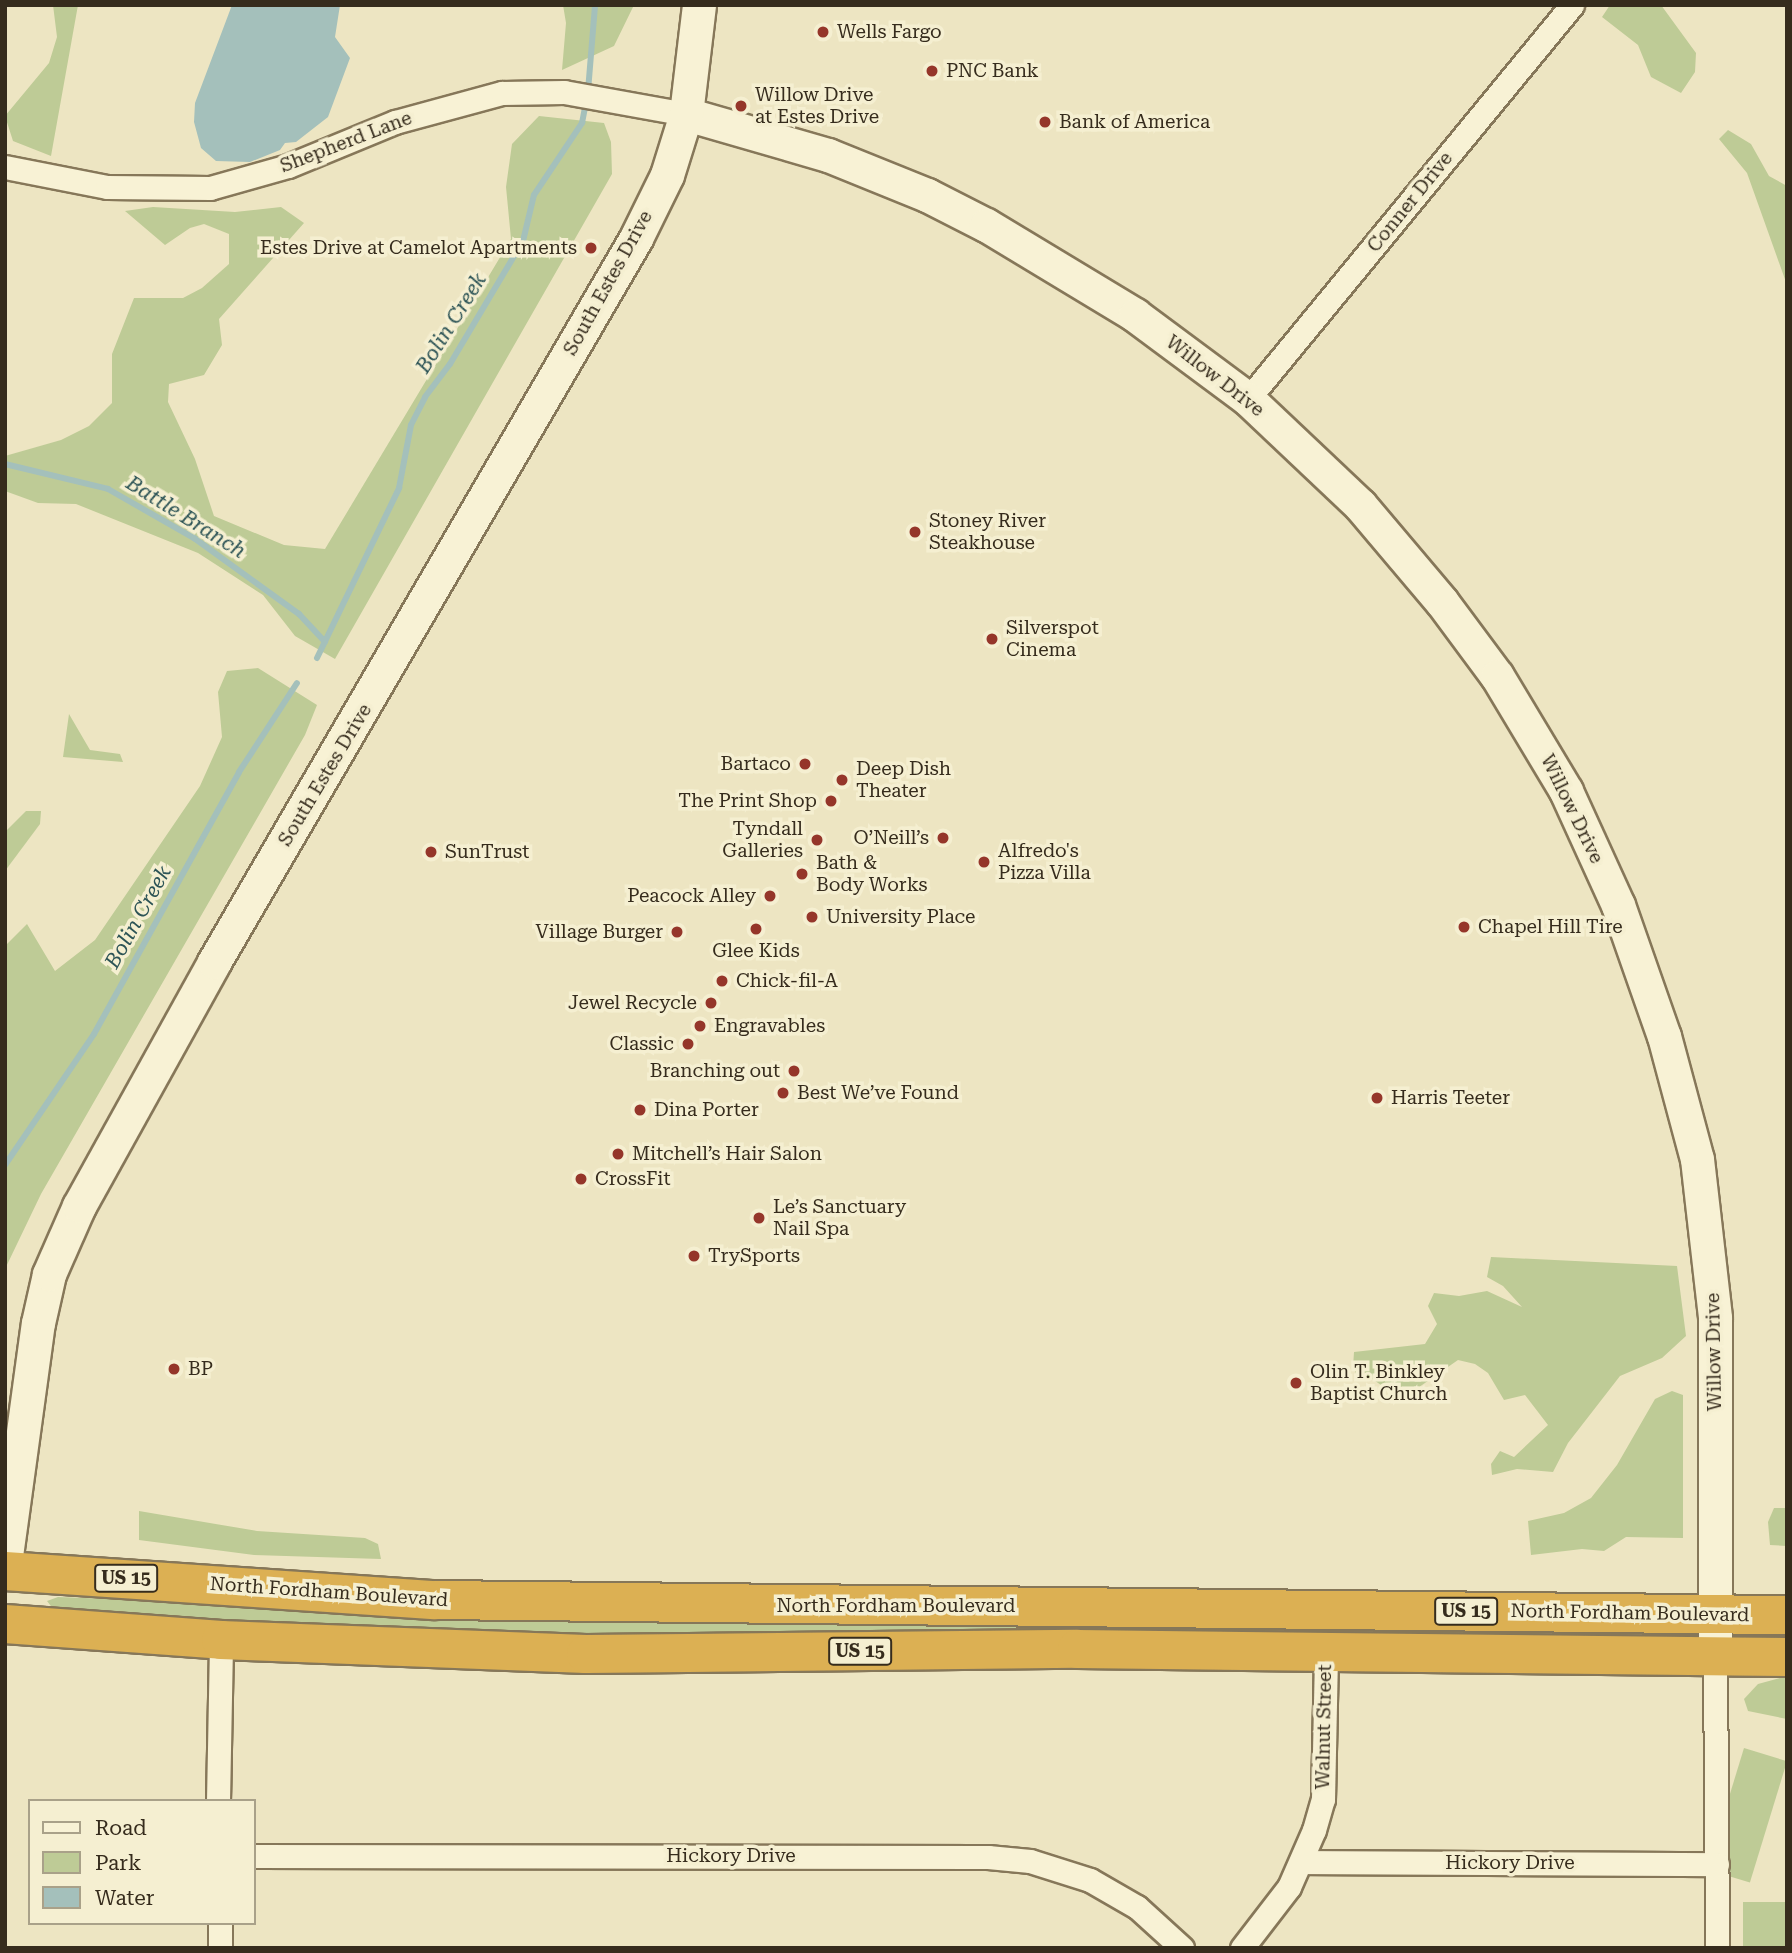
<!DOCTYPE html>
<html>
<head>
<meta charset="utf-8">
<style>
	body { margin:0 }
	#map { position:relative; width:1792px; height:1953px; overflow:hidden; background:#ede5c2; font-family:"Roboto Serif",serif }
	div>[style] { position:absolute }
	.green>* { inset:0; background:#becb96; transform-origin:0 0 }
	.water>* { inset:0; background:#a4c0bb }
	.stream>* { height:6px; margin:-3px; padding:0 3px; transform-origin:3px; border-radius:3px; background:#a4c0bb }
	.roads { filter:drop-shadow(2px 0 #867759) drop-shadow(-2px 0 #867759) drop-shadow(0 2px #867759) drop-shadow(0 -2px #867759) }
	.street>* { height:23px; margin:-11.5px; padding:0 11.5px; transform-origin:11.5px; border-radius:11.5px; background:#f8f2d5 }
	.secondary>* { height:33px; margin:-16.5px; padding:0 16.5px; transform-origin:16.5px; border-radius:16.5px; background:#f8f2d5 }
	.highway>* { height:38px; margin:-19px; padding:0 19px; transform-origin:19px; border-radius:19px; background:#dcb053 }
	.dots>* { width:19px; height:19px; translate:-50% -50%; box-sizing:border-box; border:4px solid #f5efd1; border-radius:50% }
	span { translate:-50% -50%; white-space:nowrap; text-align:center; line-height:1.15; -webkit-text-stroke:7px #f5efd1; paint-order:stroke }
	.shield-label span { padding:2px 5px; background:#f5efd1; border:2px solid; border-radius:5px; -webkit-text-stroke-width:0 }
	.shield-label { font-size:18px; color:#362c1d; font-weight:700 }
	.poi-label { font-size:19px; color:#362c1d }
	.left { translate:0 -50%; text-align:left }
	.right { translate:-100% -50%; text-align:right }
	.street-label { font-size:19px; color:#362c1d }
	.water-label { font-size:21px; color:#2d5456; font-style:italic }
	.frame { position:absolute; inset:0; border:7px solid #362c1d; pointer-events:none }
	.legend { position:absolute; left:28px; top:1799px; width:228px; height:126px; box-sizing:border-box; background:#f5efd1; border:2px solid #a9a189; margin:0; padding:9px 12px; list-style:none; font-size:21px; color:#362c1d }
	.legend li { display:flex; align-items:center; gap:14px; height:35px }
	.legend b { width:35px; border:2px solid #a9a189 }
</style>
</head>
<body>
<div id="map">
	<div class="green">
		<div style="clip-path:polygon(53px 5px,78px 5px,51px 156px,13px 141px,5px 116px,49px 63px,57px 37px)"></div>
		<div style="clip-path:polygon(563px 5px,634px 5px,614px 46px,562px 70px,566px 23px)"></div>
		<div style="clip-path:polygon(1610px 5px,1661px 5px,1696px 53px,1695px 72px,1681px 93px,1651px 77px,1638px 45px,1602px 17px)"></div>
		<div style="clip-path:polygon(539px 116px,604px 123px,611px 142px,612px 174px,335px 659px,295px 636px,263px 595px,198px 553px,76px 504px,38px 503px,5px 491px,5px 456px,61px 440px,89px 426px,112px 403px,112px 354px,134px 298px,183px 298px,202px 288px,229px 264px,229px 234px,204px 224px,190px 228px,165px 245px,125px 211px,153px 207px,235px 212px,281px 207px,304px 223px,219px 319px,222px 345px,204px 375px,169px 384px,168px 402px,195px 459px,214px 516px,284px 545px,325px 549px,511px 239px,506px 187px,512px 144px)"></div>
		<div style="clip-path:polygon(1728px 130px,1751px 144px,1769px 176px,1787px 186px,1787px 285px,1747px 173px,1719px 139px)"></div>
		<div style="clip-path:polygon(258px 668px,317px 705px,305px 735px,41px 1194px,5px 1269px,5px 946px,27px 924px,55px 971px,95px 940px,200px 786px,222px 737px,218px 692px,227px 671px)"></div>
		<div style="clip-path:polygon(69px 714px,90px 750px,120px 754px,123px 762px,63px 757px)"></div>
		<div style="clip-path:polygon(26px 811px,41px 811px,40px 824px,5px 871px,5px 832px)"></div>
		<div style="clip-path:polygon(1491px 1257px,1677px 1266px,1686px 1336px,1662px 1358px,1620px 1376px,1568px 1443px,1553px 1472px,1517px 1469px,1492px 1475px,1491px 1464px,1500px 1451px,1514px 1457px,1548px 1425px,1525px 1395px,1504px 1400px,1488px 1373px,1475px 1364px,1458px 1360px,1412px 1392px,1388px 1390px,1371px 1378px,1357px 1375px,1353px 1367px,1354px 1352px,1425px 1344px,1437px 1324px,1428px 1306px,1434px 1293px,1459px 1296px,1487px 1291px,1522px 1307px,1503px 1286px,1487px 1277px)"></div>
		<div style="clip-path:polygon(1672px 1391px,1683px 1395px,1683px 1538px,1626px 1537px,1604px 1551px,1582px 1549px,1531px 1555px,1528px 1521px,1564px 1513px,1591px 1498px,1617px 1465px,1655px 1399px)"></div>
		<div style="clip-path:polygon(1774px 1508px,1787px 1508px,1787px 1546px,1770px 1545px,1768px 1522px)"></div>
		<div style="clip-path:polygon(139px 1511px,257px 1531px,365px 1538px,378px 1544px,381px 1559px,254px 1555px,139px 1540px)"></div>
		<div style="clip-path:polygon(58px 1597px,166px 1601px,1674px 1633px,1509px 1633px,1377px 1642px,498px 1642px,54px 1610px,47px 1601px)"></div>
		<div style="clip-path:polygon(1787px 1676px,1787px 1719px,1748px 1711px,1744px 1699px,1758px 1684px)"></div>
		<div style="left:1744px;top:1748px;width:45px;height:127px;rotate:17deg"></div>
		<div style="left:1743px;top:1902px;width:44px;height:46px"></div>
	</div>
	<div class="water">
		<div style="clip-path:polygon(232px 5px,340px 5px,335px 37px,350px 58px,328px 117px,296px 142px,285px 143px,280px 150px,250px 162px,216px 161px,201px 148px,194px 122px,195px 103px)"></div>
	</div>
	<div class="stream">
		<div style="left:588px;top:91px;width:86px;rotate:-85.3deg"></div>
		<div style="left:5px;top:464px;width:106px;rotate:13.6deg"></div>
		<div style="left:108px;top:489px;width:99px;rotate:29.7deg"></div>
		<div style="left:194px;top:538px;width:130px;rotate:35.9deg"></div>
		<div style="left:299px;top:614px;width:38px;rotate:47deg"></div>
		<div style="left:317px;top:658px;width:189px;rotate:-64.2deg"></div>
		<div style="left:399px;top:488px;width:64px;rotate:-79.2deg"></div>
		<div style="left:411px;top:425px;width:31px;rotate:-63deg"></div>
		<div style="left:425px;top:397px;width:41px;rotate:-52.9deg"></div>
		<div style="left:450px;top:364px;width:143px;rotate:-59.3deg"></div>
		<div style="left:523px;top:241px;width:47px;rotate:-76.6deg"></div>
		<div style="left:534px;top:195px;width:87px;rotate:-56.3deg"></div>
		<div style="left:582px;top:123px;width:21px;rotate:-79deg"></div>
		<div style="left:5px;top:1165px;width:158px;rotate:-55.8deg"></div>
		<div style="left:94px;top:1034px;width:299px;rotate:-61deg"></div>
		<div style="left:239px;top:772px;width:106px;rotate:-56.9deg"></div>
	</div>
	<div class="roads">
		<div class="street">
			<div style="left:5px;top:167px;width:104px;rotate:11.1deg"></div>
			<div style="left:107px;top:187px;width:103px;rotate:0.6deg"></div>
			<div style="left:210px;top:188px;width:81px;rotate:-15.8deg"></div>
			<div style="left:288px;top:166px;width:116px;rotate:-22.4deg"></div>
			<div style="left:395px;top:122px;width:111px;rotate:-15.2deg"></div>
			<div style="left:502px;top:93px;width:62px;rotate:-0.9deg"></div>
			<div style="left:564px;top:92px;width:124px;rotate:10.2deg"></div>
			<div style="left:1248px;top:399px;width:510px;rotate:-50.57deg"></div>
			<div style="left:1715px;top:1656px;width:292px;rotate:89.6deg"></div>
			<div style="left:218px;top:1801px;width:161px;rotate:-88.9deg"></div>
			<div style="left:254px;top:1856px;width:734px;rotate:0.08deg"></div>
			<div style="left:988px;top:1857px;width:42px;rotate:5.4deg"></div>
			<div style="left:1030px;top:1861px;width:63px;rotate:17.6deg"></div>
			<div style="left:1090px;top:1880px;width:54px;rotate:29.9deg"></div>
			<div style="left:1137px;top:1907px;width:61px;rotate:42.3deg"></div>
			<div style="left:1304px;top:1862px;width:413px;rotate:0.3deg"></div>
			<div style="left:220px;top:1923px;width:25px;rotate:90deg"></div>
			<div style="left:1242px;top:1948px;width:77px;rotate:-52.4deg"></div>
			<div style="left:1289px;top:1887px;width:62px;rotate:-66.3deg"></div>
			<div style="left:1314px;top:1830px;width:32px;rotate:-74deg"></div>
			<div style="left:1323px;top:1799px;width:147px;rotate:-88.8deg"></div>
		</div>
		<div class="secondary">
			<div style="left:686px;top:114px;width:148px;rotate:16.1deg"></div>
			<div style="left:828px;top:155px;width:107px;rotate:22deg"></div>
			<div style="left:927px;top:195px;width:66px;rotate:27deg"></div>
			<div style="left:986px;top:225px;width:174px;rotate:31.1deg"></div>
			<div style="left:1135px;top:315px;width:141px;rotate:36.6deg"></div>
			<div style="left:1248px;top:399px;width:154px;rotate:43.4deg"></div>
			<div style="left:1360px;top:505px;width:127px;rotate:49.8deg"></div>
			<div style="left:1442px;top:602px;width:92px;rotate:53.4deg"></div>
			<div style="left:1497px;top:676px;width:134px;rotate:59deg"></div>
			<div style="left:1566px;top:791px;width:125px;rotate:65.5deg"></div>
			<div style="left:1618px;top:905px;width:139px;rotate:70.7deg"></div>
			<div style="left:1664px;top:1036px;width:127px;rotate:75deg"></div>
			<div style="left:1697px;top:1159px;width:160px;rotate:83.5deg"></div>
			<div style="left:1715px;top:1318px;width:338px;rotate:90deg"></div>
			<div style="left:5px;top:1563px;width:242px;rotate:-82.2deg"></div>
			<div style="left:38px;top:1323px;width:50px;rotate:-77.3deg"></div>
			<div style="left:49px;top:1274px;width:74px;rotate:-66.2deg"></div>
			<div style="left:79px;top:1206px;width:279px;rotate:-61deg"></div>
			<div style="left:214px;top:962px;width:838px;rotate:-59.76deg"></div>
			<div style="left:636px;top:238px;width:70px;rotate:-63.8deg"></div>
			<div style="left:667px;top:175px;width:64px;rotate:-72.7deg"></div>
			<div style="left:686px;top:114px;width:110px;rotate:-83.2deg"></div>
		</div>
		<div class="highway">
			<div style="left:5px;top:1571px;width:431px;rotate:3.9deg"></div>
			<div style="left:435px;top:1600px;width:1352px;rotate:0.64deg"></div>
			<div style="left:5px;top:1624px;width:217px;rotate:4.2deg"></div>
			<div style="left:221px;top:1640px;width:365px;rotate:2.2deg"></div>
			<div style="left:586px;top:1654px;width:491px;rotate:-0.6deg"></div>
			<div style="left:1077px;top:1649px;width:710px;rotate:0.65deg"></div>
		</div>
	</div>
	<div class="dots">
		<div style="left:823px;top:32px;background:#95362a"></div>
		<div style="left:932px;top:71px;background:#95362a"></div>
		<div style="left:741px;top:106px;background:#95362a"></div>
		<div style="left:1045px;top:122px;background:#95362a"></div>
		<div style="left:591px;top:248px;background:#95362a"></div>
		<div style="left:915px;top:532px;background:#95362a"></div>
		<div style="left:992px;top:639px;background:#95362a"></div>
		<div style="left:805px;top:764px;background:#95362a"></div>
		<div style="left:842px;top:780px;background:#95362a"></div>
		<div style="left:831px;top:801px;background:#95362a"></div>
		<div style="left:943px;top:838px;background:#95362a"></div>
		<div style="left:817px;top:840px;background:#95362a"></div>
		<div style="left:431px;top:852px;background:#95362a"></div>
		<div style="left:984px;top:862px;background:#95362a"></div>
		<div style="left:802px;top:874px;background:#95362a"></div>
		<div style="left:770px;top:896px;background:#95362a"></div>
		<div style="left:812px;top:917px;background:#95362a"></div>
		<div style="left:1464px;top:927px;background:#95362a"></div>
		<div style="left:756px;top:929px;background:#95362a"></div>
		<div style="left:677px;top:932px;background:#95362a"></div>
		<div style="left:722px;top:981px;background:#95362a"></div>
		<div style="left:711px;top:1003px;background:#95362a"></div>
		<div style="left:700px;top:1026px;background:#95362a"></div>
		<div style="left:688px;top:1044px;background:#95362a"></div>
		<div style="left:794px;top:1071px;background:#95362a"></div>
		<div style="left:783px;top:1093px;background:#95362a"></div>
		<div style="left:1377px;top:1098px;background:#95362a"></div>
		<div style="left:640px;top:1110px;background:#95362a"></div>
		<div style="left:618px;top:1154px;background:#95362a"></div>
		<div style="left:581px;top:1179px;background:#95362a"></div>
		<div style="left:759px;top:1218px;background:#95362a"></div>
		<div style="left:694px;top:1256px;background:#95362a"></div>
		<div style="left:174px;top:1369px;background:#95362a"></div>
		<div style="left:1296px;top:1383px;background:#95362a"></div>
	</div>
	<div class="shield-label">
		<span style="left:126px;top:1578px">US 15</span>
		<span style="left:1466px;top:1611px">US 15</span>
		<span style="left:860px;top:1651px">US 15</span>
	</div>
	<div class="poi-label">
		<span class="left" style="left:837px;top:32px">Wells Fargo</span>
		<span class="left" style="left:946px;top:71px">PNC Bank</span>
		<span class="left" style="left:755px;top:106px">Willow Drive<br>at Estes Drive</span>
		<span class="left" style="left:1059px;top:122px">Bank of America</span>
		<span class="right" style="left:577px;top:248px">Estes Drive at Camelot Apartments</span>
		<span class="left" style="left:929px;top:532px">Stoney River<br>Steakhouse</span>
		<span class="left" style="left:1006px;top:639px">Silverspot<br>Cinema</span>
		<span class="right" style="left:791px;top:764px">Bartaco</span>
		<span class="left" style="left:856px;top:780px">Deep Dish<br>Theater</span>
		<span class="right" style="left:817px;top:801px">The Print Shop</span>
		<span class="right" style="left:803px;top:840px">Tyndall<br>Galleries</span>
		<span class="right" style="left:929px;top:838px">O’Neill’s</span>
		<span class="left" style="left:998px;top:862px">Alfredo's<br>Pizza Villa</span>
		<span class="left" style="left:445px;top:852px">SunTrust</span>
		<span class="left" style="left:816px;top:874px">Bath &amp;<br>Body Works</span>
		<span class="right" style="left:756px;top:896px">Peacock Alley</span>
		<span class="left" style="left:826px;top:917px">University Place</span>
		<span class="left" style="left:1478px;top:927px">Chapel Hill Tire</span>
		<span class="right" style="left:663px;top:932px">Village Burger</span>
		<span style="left:756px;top:951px">Glee Kids</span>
		<span class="left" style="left:736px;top:981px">Chick-fil-A</span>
		<span class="right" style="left:697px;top:1003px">Jewel Recycle</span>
		<span class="left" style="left:714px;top:1026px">Engravables</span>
		<span class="right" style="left:674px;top:1044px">Classic</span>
		<span class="right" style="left:780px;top:1071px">Branching out</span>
		<span class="left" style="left:797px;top:1093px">Best We’ve Found</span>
		<span class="left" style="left:1391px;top:1098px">Harris Teeter</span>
		<span class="left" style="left:654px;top:1110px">Dina Porter</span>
		<span class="left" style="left:632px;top:1154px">Mitchell’s Hair Salon</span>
		<span class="left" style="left:595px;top:1179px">CrossFit</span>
		<span class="left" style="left:773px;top:1218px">Le’s Sanctuary<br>Nail Spa</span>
		<span class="left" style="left:708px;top:1256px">TrySports</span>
		<span class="left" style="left:188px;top:1369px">BP</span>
		<span class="left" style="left:1310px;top:1383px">Olin T. Binkley<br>Baptist Church</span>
	</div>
	<div class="street-label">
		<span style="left:346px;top:142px;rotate:-21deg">Shepherd Lane</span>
		<span style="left:1410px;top:202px;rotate:-51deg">Conner Drive</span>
		<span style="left:608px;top:283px;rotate:-61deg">South Estes Drive</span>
		<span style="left:1215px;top:376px;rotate:38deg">Willow Drive</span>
		<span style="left:325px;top:775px;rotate:-59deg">South Estes Drive</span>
		<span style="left:1572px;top:809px;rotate:64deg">Willow Drive</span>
		<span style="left:1714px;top:1352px;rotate:-91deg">Willow Drive</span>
		<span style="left:329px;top:1592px;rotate:4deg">North Fordham Boulevard</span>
		<span style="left:896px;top:1606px">North Fordham Boulevard</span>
		<span style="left:1630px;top:1613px;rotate:1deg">North Fordham Boulevard</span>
		<span style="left:1324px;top:1727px;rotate:-89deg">Walnut Street</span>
		<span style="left:731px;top:1856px">Hickory Drive</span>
		<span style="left:1510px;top:1863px">Hickory Drive</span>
	</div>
	<div class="water-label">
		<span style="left:451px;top:323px;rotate:-58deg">Bolin Creek</span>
		<span style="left:186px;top:517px;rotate:32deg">Battle Branch</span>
		<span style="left:138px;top:917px;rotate:-61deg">Bolin Creek</span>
	</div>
	<div class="frame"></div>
	<ul class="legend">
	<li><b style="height:9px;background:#f8f2d5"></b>Road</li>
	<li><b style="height:19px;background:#becb96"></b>Park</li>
	<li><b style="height:19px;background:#a4c0bb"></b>Water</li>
	</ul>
</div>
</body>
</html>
